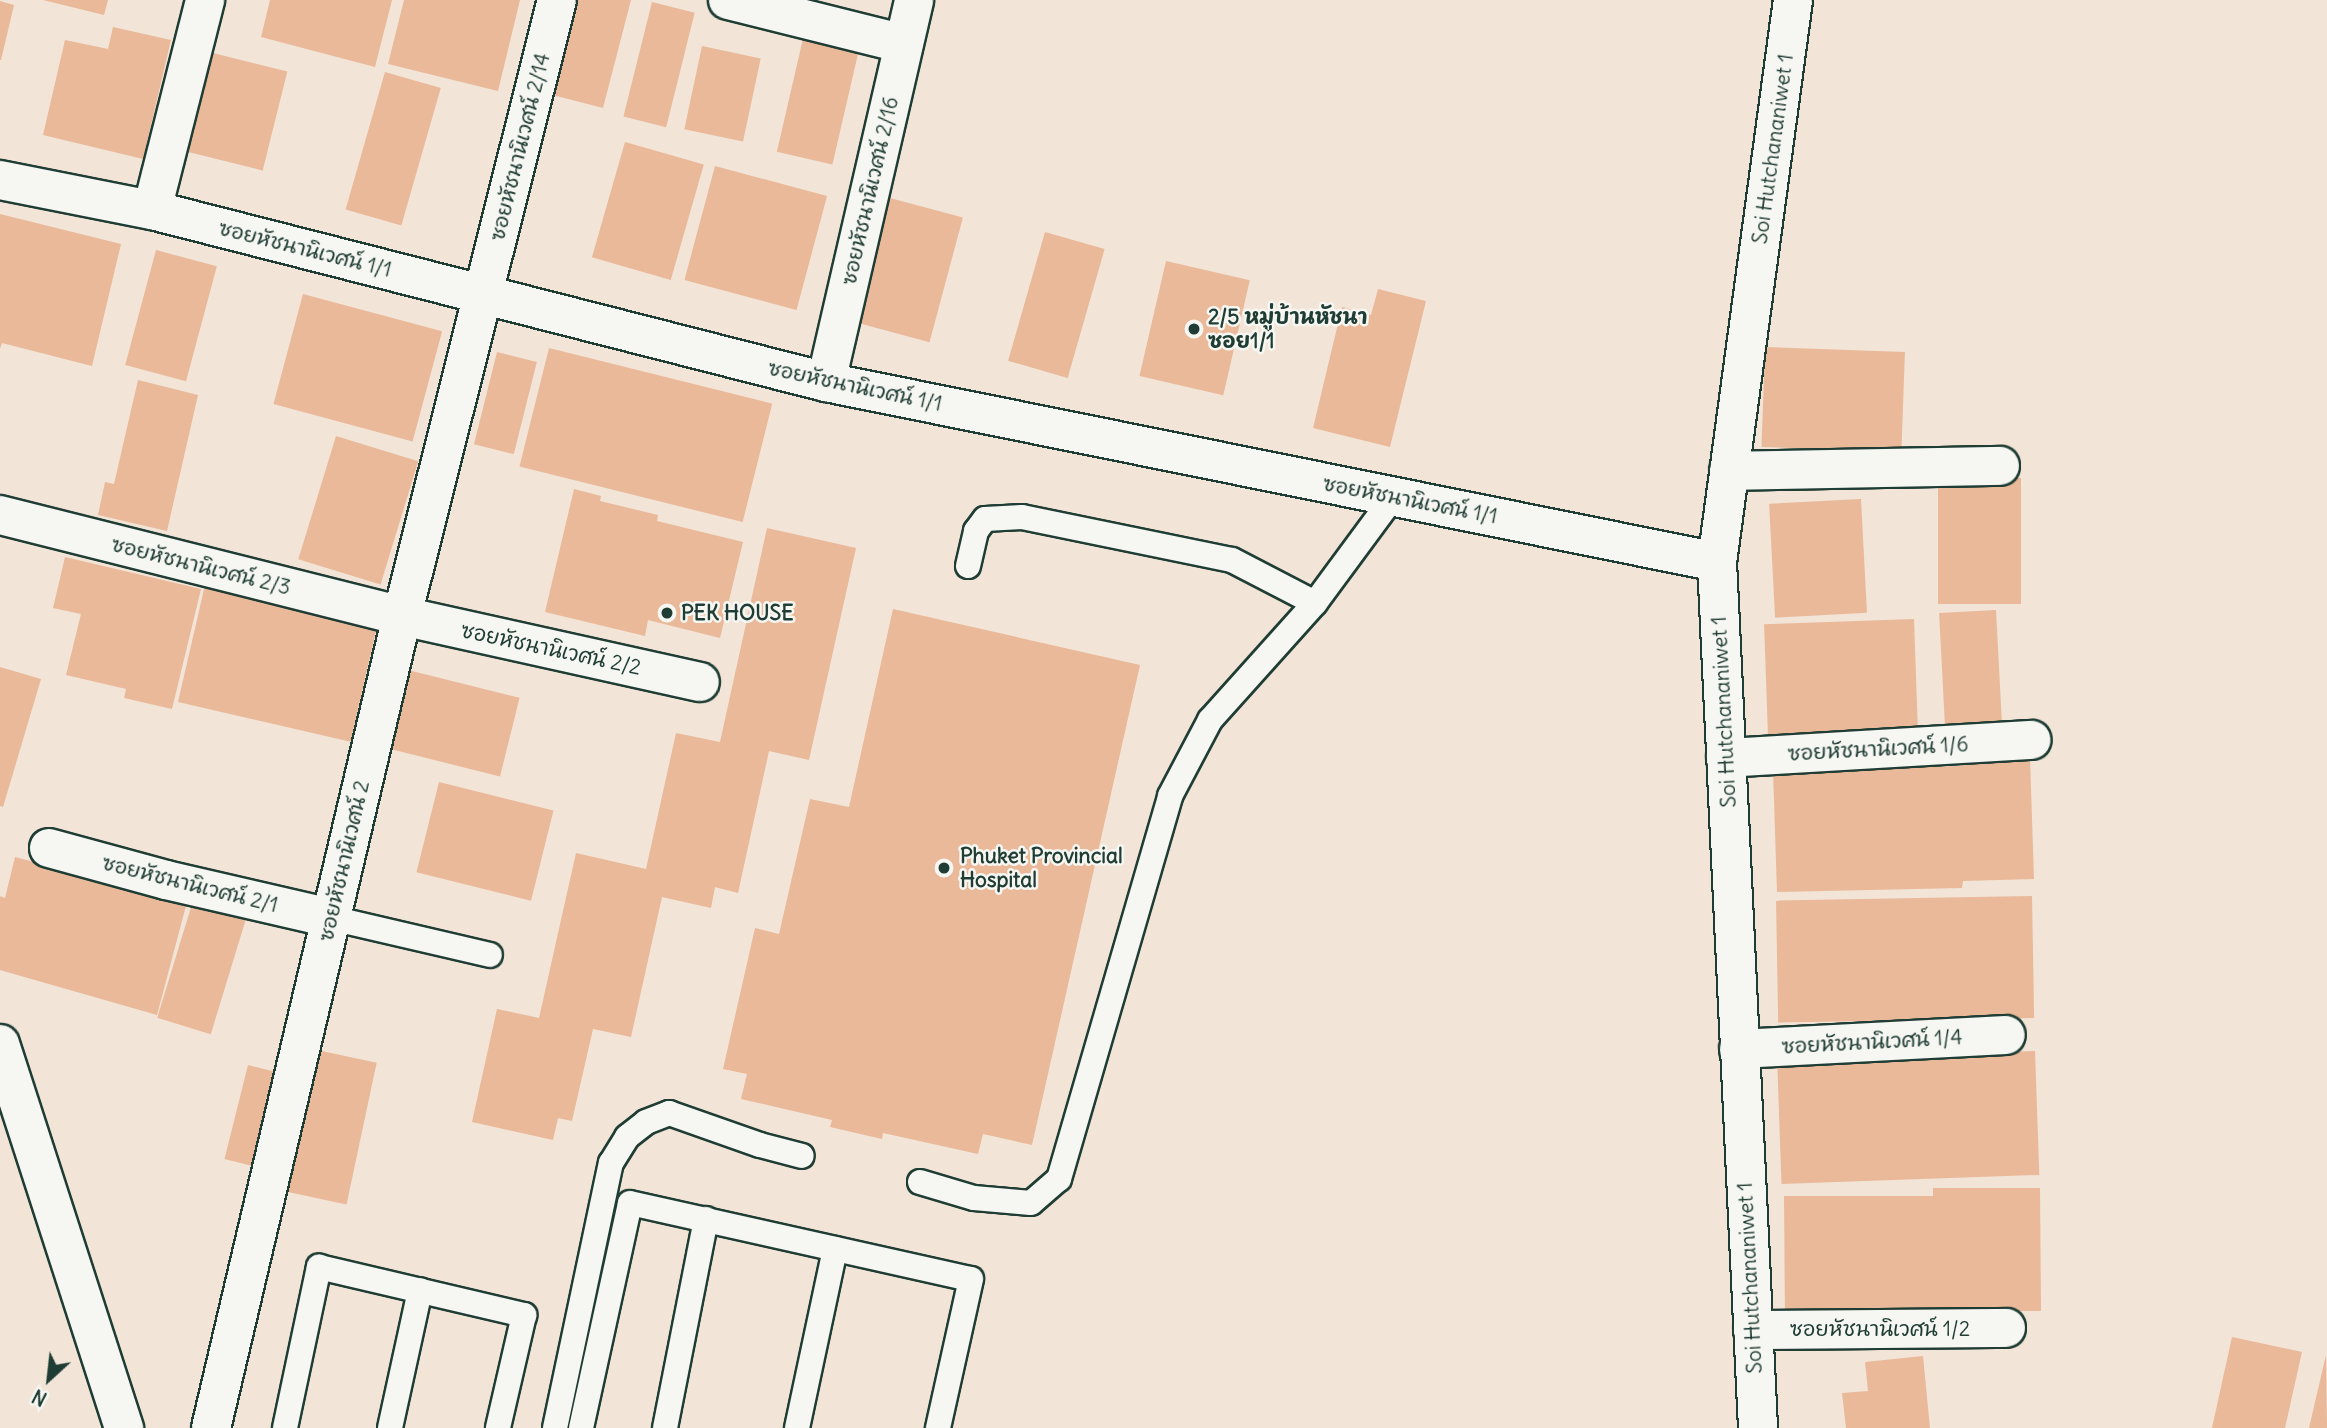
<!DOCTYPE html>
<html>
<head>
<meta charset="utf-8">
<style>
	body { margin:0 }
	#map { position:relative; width:2327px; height:1428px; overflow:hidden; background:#f2e4d7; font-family:Delius,"Playpen Sans Thai",sans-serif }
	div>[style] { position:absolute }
	.building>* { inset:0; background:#e9b999; transform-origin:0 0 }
	.roads { filter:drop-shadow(2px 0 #1f3d34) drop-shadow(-2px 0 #1f3d34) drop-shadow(0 2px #1f3d34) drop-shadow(0 -2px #1f3d34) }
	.service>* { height:24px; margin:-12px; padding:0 12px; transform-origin:12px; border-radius:12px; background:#f6f6f2 }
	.minor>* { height:38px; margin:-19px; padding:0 19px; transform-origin:19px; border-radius:19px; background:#f6f6f2 }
	.dots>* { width:19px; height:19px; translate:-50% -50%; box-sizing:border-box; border:4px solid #f6f6f2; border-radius:50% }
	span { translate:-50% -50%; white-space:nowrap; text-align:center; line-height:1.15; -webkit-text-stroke:5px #f6f6f2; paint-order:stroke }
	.street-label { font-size:21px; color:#1f3d34 }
	.poi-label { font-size:21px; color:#1f3d34; font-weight:700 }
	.left { translate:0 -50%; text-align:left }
	.north { position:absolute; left:14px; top:1344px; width:70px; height:70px; -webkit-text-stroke:5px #f6f6f2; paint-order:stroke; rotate:207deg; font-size:19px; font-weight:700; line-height:28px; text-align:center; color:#1f3d34 }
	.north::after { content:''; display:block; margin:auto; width:24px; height:32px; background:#1f3d34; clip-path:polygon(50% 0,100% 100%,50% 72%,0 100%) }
</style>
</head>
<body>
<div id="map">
	<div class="building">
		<div style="clip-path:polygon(43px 0,108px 0,104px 15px)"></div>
		<div style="clip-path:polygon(270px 0,392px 0,375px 67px,261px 37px)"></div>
		<div style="clip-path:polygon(404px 0,520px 0,498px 91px,388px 64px)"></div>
		<div style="clip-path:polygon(569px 0,631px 0,603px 108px,545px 93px)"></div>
		<div style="clip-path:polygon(0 1px,14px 5px,1px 60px,0 60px)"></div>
		<div style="left:652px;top:2px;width:44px;height:118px;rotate:14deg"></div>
		<div style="clip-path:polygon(113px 27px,171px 40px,143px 159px,43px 135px,65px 40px,108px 49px)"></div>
		<div style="left:805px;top:30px;width:57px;height:125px;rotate:13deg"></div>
		<div style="left:702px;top:46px;width:60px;height:85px;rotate:12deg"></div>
		<div style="left:201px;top:50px;width:89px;height:102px;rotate:14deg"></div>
		<div style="left:385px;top:72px;width:58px;height:143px;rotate:16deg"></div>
		<div style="left:625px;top:142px;width:82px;height:120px;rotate:16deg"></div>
		<div style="left:715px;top:166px;width:116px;height:118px;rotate:15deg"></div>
		<div style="left:875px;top:194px;width:91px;height:129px;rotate:15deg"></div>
		<div style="clip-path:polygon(0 214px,121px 244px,92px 366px,2px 343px,0 349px)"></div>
		<div style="left:1045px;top:232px;width:62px;height:134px;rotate:16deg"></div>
		<div style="left:156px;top:250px;width:63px;height:119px;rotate:15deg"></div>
		<div style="left:1166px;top:261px;width:86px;height:118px;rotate:13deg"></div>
		<div style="clip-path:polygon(1378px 289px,1426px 301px,1390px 447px,1313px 428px,1342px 307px,1371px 315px)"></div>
		<div style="left:303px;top:294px;width:144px;height:114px;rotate:15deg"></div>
		<div style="left:1765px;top:347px;width:140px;height:100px;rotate:2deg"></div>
		<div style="left:549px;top:348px;width:230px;height:122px;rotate:14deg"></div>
		<div style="left:497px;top:352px;width:41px;height:95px;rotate:14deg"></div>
		<div style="clip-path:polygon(138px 380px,198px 395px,167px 531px,98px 515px,105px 482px,114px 484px)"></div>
		<div style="left:336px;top:436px;width:86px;height:129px;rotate:17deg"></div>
		<div style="left:1938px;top:478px;width:83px;height:126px"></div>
		<div style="clip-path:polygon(574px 489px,601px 496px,600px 501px,658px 515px,657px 521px,743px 542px,720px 638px,648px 620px,645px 636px,545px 612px)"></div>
		<div style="left:1861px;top:499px;width:114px;height:92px;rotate:87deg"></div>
		<div style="clip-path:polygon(767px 528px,856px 548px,809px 760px,769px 751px,738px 893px,715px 887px,711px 908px,662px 897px,631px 1037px,593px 1029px,572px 1121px,558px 1118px,553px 1140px,472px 1122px,497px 1009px,539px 1018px,576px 853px,646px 869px,676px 733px,720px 742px)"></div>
		<div style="clip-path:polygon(65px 557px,201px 589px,172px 709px,124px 698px,126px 689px,66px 675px,81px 614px,53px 608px)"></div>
		<div style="left:205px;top:585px;width:177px;height:120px;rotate:13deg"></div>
		<div style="clip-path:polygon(893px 609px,1140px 665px,1032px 1145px,983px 1134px,978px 1154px,883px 1133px,882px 1139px,830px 1127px,832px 1120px,741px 1099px,747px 1074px,723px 1069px,755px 928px,779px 934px,810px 799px,849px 807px)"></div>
		<div style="left:1996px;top:610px;width:120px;height:57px;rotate:87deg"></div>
		<div style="left:1914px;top:619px;width:115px;height:150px;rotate:88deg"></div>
		<div style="clip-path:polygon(0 667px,41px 679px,3px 807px,0 806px)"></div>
		<div style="left:408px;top:670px;width:115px;height:81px;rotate:14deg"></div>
		<div style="clip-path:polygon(1960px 743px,2030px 758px,2034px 879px,1963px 881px,1962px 888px,1777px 892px,1773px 770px,1961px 766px)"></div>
		<div style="left:439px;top:782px;width:118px;height:93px;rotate:14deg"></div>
		<div style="clip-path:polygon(15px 857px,187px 902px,157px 1015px,0 970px,0 896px,5px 898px)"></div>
		<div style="left:2032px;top:896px;width:122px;height:256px;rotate:89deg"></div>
		<div style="left:192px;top:904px;width:56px;height:119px;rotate:17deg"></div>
		<div style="left:317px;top:1050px;width:61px;height:145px;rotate:12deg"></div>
		<div style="left:2035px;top:1051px;width:124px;height:258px;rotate:88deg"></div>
		<div style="left:248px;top:1065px;width:32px;height:97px;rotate:14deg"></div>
		<div style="clip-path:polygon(1933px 1188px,2040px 1188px,2041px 1311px,1876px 1311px,1785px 1319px,1784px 1196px,1933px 1196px)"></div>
		<div style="clip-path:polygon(2232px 1337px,2302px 1352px,2285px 1428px,2212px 1428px)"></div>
		<div style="clip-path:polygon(2326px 1355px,2327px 1428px,2309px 1428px)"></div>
		<div style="clip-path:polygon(1923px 1356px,1930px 1428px,1846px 1428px,1842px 1393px,1868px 1391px,1865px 1362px)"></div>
	</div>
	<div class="roads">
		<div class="service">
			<div style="left:968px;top:566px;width:36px;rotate:-77deg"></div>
			<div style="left:976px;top:531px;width:15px;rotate:-53deg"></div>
			<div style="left:985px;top:519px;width:37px;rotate:-3deg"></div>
			<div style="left:1022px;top:517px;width:214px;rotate:11.6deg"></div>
			<div style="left:1232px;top:560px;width:93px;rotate:27.4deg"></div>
			<div style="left:331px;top:918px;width:163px;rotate:13.1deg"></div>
			<div style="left:920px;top:1182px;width:56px;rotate:16.5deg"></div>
			<div style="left:974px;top:1198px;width:57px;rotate:5deg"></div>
			<div style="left:1031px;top:1203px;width:37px;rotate:-41deg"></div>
			<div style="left:1059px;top:1179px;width:399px;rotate:-73.8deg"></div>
			<div style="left:1170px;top:796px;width:86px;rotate:-62.2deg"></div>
			<div style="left:1210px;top:720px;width:157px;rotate:-48.1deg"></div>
			<div style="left:1315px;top:603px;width:133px;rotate:-53.6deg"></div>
			<div style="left:285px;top:1428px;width:165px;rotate:-78.1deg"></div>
			<div style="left:319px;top:1267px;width:211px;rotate:13.2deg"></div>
			<div style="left:524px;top:1315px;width:116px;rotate:103deg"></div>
			<div style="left:390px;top:1428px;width:141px;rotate:-77.7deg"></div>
			<div style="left:555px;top:1428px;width:271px;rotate:-78.1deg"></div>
			<div style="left:611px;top:1163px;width:31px;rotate:-58deg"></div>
			<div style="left:627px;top:1137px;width:24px;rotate:-38deg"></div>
			<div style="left:646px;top:1122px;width:25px;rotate:-21deg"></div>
			<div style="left:669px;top:1113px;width:96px;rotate:19.4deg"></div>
			<div style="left:760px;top:1145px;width:43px;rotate:14.7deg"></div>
			<div style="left:581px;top:1428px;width:230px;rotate:-77.7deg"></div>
			<div style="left:630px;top:1203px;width:349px;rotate:12.6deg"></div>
			<div style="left:971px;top:1279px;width:153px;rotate:102.5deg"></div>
			<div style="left:665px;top:1428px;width:213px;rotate:-78.9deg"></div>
			<div style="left:797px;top:1428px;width:183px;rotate:-78deg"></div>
		</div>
		<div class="minor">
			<div style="left:728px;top:0;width:181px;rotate:14deg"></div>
			<div style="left:0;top:180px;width:155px;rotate:11.2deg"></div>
			<div style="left:152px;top:210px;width:696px;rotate:14.32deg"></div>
			<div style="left:826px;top:382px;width:909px;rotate:11.42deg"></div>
			<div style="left:152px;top:210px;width:217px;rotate:-75.8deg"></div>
			<div style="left:826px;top:382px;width:392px;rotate:-77deg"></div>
			<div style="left:1729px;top:471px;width:271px;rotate:-1.1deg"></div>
			<div style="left:0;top:515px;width:414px;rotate:14.1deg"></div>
			<div style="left:402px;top:616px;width:305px;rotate:12.5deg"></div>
			<div style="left:1726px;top:758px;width:306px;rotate:-3.4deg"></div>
			<div style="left:49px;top:848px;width:121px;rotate:15.3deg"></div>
			<div style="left:166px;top:880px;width:169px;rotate:13deg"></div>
			<div style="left:0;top:1044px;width:404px;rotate:72.1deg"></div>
			<div style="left:1739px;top:1049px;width:267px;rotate:-3deg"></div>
			<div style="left:1753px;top:1330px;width:253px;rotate:-0.5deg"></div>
			<div style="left:211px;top:1428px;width:834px;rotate:-76.76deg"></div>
			<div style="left:402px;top:616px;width:635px;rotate:-75.88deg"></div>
			<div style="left:1758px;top:1428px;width:867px;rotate:-92.71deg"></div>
			<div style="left:1717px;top:562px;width:567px;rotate:-82.3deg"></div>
		</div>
	</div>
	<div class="dots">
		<div style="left:1194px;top:329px;background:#1f3d34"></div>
		<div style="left:667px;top:613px;background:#1f3d34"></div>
		<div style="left:944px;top:868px;background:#1f3d34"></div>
	</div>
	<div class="street-label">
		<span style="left:520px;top:147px;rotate:-76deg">ซอยหัชนานิเวศน์ 2/14</span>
		<span style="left:1773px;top:149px;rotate:-82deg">Soi Hutchananiwet 1</span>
		<span style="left:870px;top:191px;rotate:-77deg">ซอยหัชนานิเวศน์ 2/16</span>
		<span style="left:305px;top:249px;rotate:14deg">ซอยหัชนานิเวศน์ 1/1</span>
		<span style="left:855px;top:386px;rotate:12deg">ซอยหัชนานิเวศน์ 1/1</span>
		<span style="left:1410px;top:500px;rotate:11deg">ซอยหัชนานิเวศน์ 1/1</span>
		<span style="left:201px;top:566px;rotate:14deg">ซอยหัชนานิเวศน์ 2/3</span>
		<span style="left:551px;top:649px;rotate:12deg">ซอยหัชนานิเวศน์ 2/2</span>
		<span style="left:1724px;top:712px;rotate:-93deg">Soi Hutchananiwet 1</span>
		<span style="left:1878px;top:749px;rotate:-3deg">ซอยหัชนานิเวศน์ 1/6</span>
		<span style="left:344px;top:861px;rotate:-77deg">ซอยหัชนานิเวศน์ 2</span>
		<span style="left:190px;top:884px;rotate:14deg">ซอยหัชนานิเวศน์ 2/1</span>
		<span style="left:1872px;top:1042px;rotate:-3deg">ซอยหัชนานิเวศน์ 1/4</span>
		<span style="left:1750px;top:1278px;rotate:-93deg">Soi Hutchananiwet 1</span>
		<span style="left:1880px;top:1329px">ซอยหัชนานิเวศน์ 1/2</span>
	</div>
	<div class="poi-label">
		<span class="left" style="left:1208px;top:329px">2/5 หมู่บ้านหัชนา<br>ซอย1/1</span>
		<span class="left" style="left:681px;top:613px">PEK HOUSE</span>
		<span class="left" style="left:960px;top:868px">Phuket Provincial<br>Hospital</span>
	</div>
	<div class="north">N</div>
</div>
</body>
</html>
